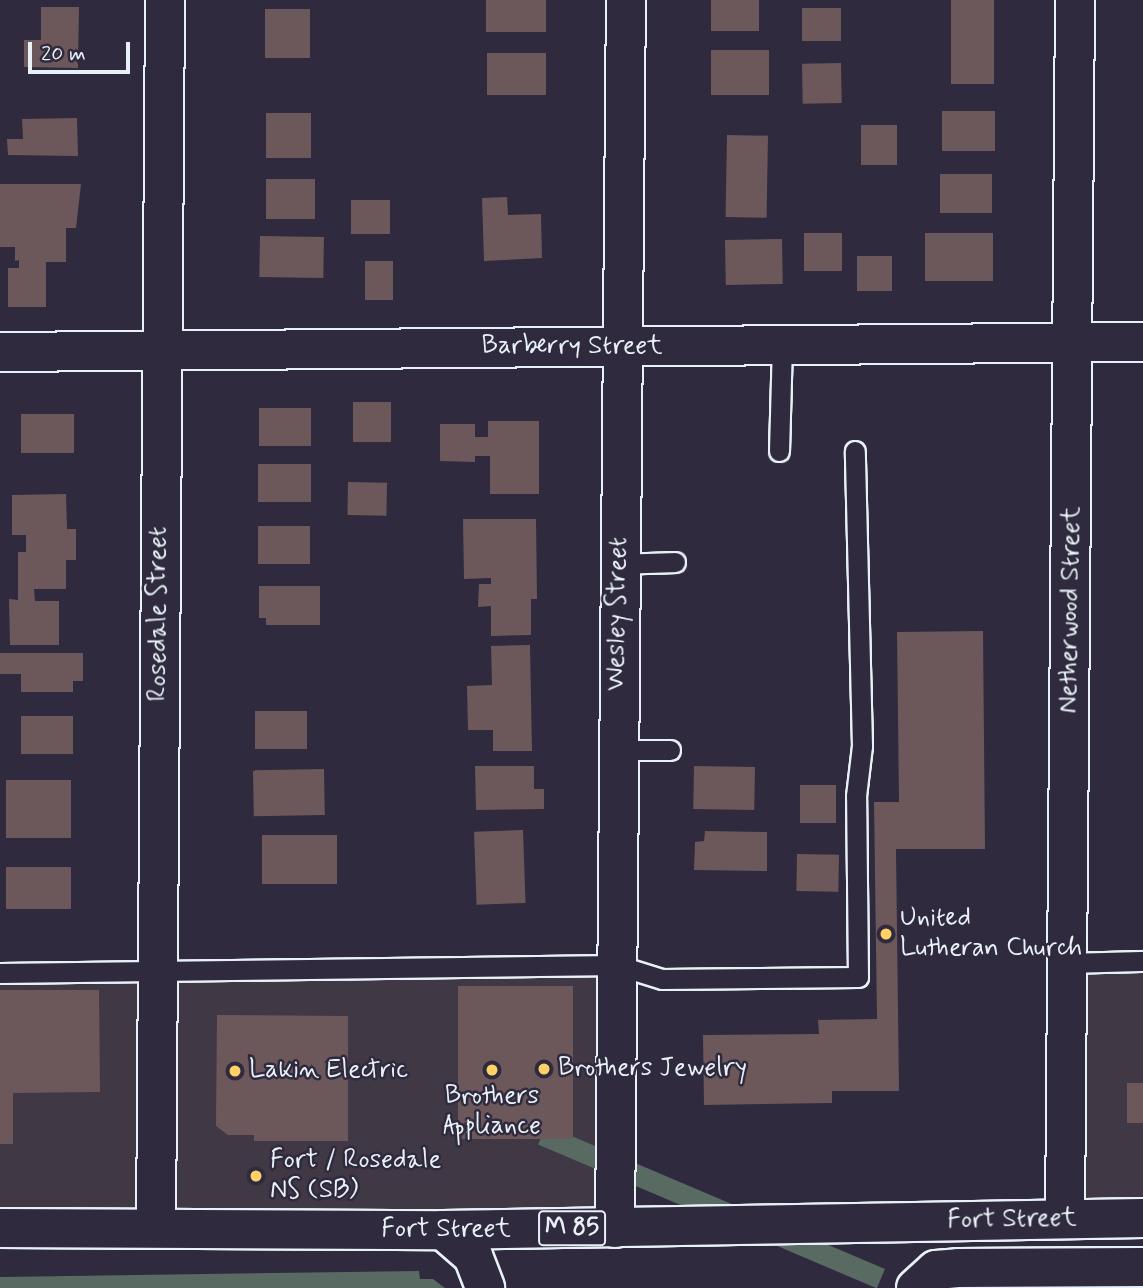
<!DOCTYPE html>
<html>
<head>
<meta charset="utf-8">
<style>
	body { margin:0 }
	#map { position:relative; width:1143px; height:1288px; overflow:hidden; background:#2f2a3d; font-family:Mynerve,sans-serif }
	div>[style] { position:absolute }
	.built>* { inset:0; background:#413846; transform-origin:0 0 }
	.green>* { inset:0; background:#586a62; transform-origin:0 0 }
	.building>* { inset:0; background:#6c585a; transform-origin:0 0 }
	.roads { filter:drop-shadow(2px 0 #e8f1f8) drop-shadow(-2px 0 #e8f1f8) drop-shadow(0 2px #e8f1f8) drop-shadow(0 -2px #e8f1f8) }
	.lane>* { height:19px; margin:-9.5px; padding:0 9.5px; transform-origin:9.5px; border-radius:9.5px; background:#2f2a3d }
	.street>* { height:38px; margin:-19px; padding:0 19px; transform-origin:19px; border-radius:19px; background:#2f2a3d }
	.primary>* { height:38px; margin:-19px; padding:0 19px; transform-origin:19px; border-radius:19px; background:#2f2a3d }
	.dots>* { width:19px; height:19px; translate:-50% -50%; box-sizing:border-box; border:4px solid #2f2a3d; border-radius:50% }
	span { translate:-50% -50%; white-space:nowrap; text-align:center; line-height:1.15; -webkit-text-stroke:5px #2f2a3d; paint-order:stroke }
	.shield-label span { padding:2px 5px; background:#2f2a3d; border:2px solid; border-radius:5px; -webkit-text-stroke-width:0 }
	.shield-label { font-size:24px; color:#e8f1f8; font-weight:700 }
	.street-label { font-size:26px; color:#e8f1f8 }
	.poi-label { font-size:26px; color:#e8f1f8 }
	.left { translate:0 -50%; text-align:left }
	.scale { position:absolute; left:28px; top:42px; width:102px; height:32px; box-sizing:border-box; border:4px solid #e8f1f8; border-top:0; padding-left:9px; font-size:21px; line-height:24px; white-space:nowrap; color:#e8f1f8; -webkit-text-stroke:5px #2f2a3d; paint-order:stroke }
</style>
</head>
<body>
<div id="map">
	<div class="built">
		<div style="left:1143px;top:961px;width:257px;height:76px;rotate:90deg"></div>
		<div style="left:617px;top:965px;width:263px;height:617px;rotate:90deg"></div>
	</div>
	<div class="green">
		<div style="left:885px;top:1269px;width:21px;height:368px;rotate:113deg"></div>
		<div style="clip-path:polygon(419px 1271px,420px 1279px,433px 1279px,445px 1288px,0 1288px,0 1277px)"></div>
	</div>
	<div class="building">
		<div style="left:486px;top:0;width:60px;height:32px"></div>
		<div style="left:711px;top:0;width:48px;height:31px"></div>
		<div style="left:951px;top:0;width:43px;height:84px"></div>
		<div style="clip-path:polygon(41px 7px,79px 7px,78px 68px,24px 67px,24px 40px,41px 40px)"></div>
		<div style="left:802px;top:8px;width:39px;height:33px"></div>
		<div style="left:265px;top:9px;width:45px;height:49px"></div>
		<div style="left:769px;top:50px;width:45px;height:58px;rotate:90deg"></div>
		<div style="left:487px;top:53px;width:59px;height:42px"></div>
		<div style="left:841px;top:63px;width:40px;height:39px;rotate:89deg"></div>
		<div style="left:942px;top:111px;width:53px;height:40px"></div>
		<div style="left:266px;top:113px;width:45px;height:45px"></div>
		<div style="clip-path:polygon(77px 118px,78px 156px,8px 155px,7px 139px,23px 139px,22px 119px)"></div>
		<div style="left:861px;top:125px;width:36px;height:40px"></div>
		<div style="left:727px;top:135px;width:41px;height:82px;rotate:1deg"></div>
		<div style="left:940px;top:174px;width:52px;height:39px"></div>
		<div style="left:266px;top:179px;width:49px;height:40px"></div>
		<div style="clip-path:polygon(0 184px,81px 184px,76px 228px,66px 228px,66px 262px,46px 262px,46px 307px,8px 307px,8px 268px,19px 268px,19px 260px,15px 261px,15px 247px,0 247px)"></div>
		<div style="clip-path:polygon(507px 197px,508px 215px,541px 214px,542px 258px,484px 261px,482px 198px)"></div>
		<div style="left:351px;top:200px;width:39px;height:34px"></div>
		<div style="left:804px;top:233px;width:38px;height:38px"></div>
		<div style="left:993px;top:233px;width:48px;height:68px;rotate:90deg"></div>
		<div style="left:260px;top:236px;width:64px;height:41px;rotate:1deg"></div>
		<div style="left:782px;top:239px;width:45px;height:57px;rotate:89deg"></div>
		<div style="left:857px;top:256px;width:35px;height:35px"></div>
		<div style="left:365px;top:261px;width:28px;height:39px"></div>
		<div style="left:353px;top:402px;width:38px;height:40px"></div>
		<div style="left:259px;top:408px;width:52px;height:38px"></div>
		<div style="left:21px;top:414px;width:53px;height:39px"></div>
		<div style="clip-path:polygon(488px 421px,539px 421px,539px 494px,490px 494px,490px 456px,475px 456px,475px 462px,440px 461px,440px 424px,475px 424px,475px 437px,488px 437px)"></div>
		<div style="left:258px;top:464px;width:53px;height:38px"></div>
		<div style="left:348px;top:482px;width:39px;height:33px;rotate:1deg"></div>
		<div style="clip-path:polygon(66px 494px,67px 529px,76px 529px,76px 560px,66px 560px,66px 589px,34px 589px,35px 601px,59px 601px,59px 645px,10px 645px,9px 599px,18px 600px,18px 552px,26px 552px,26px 535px,12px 535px,12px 495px)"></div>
		<div style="clip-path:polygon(463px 519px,536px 519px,537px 599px,531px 599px,531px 635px,491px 636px,491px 606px,478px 607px,479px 584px,491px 584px,491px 578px,464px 579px)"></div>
		<div style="left:258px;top:526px;width:52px;height:38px"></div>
		<div style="clip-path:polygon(259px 586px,320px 586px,320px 625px,266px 625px,266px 618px,259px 618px)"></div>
		<div style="clip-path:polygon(983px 631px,985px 849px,896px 849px,899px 1091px,832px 1091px,832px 1103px,704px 1105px,703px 1035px,819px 1034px,818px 1020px,877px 1019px,874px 802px,899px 802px,897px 632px)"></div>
		<div style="clip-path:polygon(530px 645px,532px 751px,493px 751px,493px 730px,468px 730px,467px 686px,492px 685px,491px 646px)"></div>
		<div style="clip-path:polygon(0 653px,83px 653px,83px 681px,73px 681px,73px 692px,21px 692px,21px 674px,0 674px)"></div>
		<div style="left:255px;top:711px;width:52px;height:38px"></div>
		<div style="left:21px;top:716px;width:52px;height:38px"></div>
		<div style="clip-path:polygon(475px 766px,534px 766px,534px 789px,544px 789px,544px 809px,476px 810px)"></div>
		<div style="left:694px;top:766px;width:61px;height:43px;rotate:1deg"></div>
		<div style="left:324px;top:769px;width:46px;height:71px;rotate:89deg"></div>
		<div style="left:6px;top:780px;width:65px;height:58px"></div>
		<div style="left:800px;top:785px;width:36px;height:38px"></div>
		<div style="left:523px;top:830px;width:73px;height:49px;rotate:88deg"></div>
		<div style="clip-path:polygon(705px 831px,767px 832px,767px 871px,694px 870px,695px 842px,704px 841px)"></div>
		<div style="left:262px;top:835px;width:75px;height:49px"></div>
		<div style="left:797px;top:854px;width:42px;height:37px;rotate:1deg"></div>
		<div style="left:6px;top:867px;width:65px;height:42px"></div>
		<div style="left:458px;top:986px;width:115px;height:153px"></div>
		<div style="clip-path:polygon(0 990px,99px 990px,100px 1092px,13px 1093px,13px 1144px,0 1144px)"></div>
		<div style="clip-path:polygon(217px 1015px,348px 1016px,348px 1141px,254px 1141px,254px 1135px,228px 1135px,216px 1126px)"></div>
		<div style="left:1143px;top:1083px;width:40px;height:16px;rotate:90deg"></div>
	</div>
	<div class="roads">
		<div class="lane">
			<div style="left:779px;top:451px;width:108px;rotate:-88.4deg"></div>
			<div style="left:618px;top:564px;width:57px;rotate:-2deg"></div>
			<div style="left:617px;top:750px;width:53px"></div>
			<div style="left:1067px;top:963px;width:76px;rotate:-1.5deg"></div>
			<div style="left:0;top:973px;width:617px;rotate:-0.74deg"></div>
			<div style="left:617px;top:965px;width:47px;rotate:17.3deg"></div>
			<div style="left:662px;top:979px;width:196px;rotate:-0.6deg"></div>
			<div style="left:858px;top:977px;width:181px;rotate:-90.6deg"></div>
			<div style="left:856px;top:796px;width:50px;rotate:-83.2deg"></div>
			<div style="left:862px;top:746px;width:295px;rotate:-91.4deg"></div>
		</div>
		<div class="street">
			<div style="left:0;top:352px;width:1143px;rotate:-0.5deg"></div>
			<div style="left:1065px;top:1219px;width:1219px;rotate:-89.53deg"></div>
			<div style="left:156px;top:1228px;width:1228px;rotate:-89.58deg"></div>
			<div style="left:615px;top:1228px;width:1228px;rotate:-89.49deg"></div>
		</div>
		<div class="primary">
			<div style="left:0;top:1228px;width:443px;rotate:0.3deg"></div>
			<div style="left:443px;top:1230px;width:700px;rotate:-0.98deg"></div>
			<div style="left:443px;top:1230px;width:40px;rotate:41deg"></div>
			<div style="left:473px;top:1256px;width:34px;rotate:69deg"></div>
			<div style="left:916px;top:1288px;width:27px;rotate:-42deg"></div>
			<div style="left:936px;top:1270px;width:22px;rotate:-5deg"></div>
			<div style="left:958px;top:1268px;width:185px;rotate:-0.3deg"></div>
		</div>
	</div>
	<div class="dots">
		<div style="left:886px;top:934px;background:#ffd166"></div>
		<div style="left:544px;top:1069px;background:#ffd166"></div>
		<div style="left:492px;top:1070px;background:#ffd166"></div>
		<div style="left:235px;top:1071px;background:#ffd166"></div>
		<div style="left:256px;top:1176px;background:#ffd166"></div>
	</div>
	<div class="shield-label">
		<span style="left:572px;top:1228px">M 85</span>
	</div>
	<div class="street-label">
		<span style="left:572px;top:347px">Barberry Street</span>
		<span style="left:1071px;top:610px;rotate:-89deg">Netherwood Street</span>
		<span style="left:159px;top:614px;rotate:-90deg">Rosedale Street</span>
		<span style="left:618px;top:614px;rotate:-89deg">Wesley Street</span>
		<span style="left:1012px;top:1220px;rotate:-1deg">Fort Street</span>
		<span style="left:446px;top:1230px">Fort Street</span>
	</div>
	<div class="poi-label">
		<span class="left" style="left:900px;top:934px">United<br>Lutheran Church</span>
		<span class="left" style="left:558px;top:1069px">Brothers Jewelry</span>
		<span class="left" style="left:249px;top:1071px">Lakin Electric</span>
		<span style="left:492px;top:1112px">Brothers<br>Appliance</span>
		<span class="left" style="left:270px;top:1176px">Fort / Rosedale<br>NS (SB)</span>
	</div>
	<div class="scale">20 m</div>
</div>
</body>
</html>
